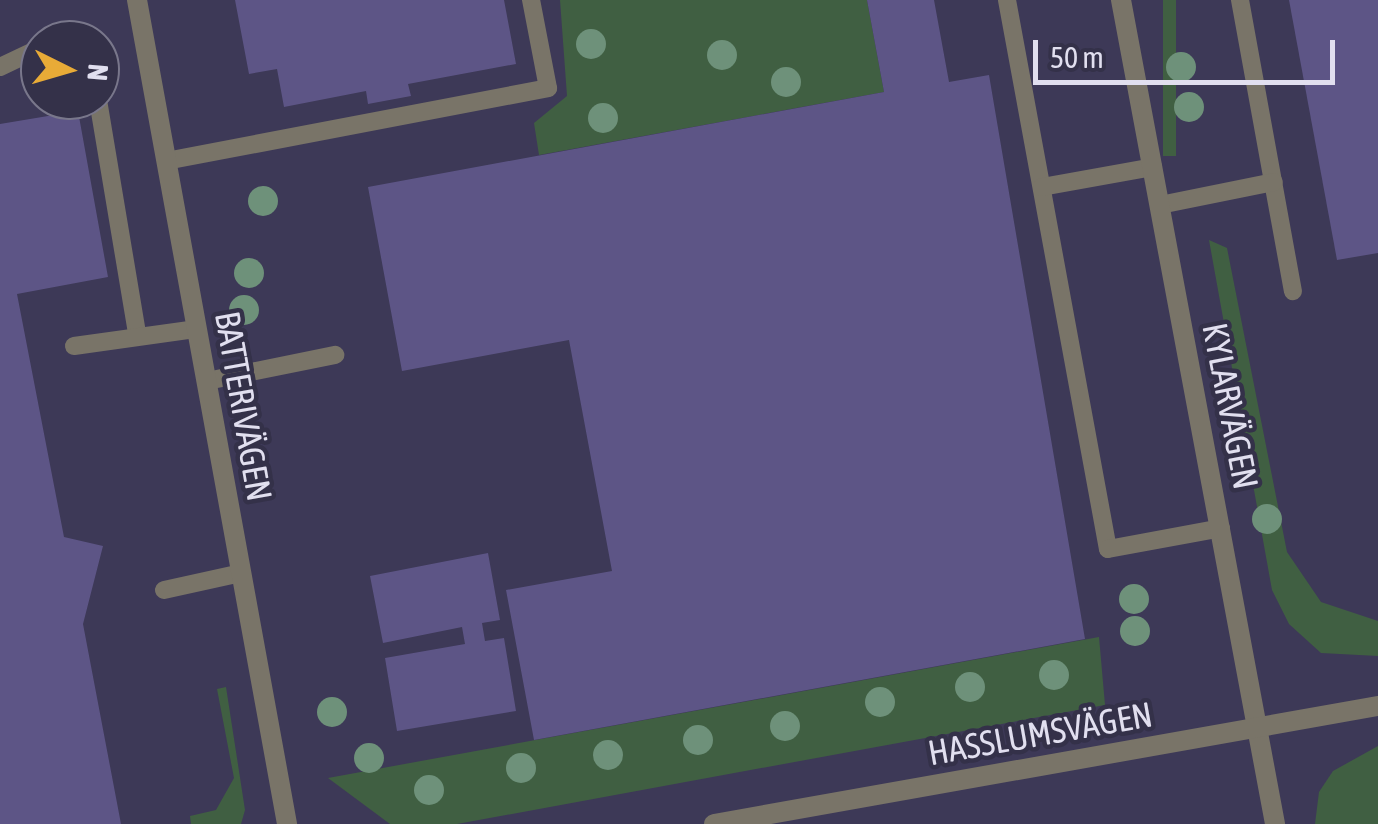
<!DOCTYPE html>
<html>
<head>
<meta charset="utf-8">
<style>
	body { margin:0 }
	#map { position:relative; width:1378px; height:824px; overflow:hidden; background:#343149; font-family:"Asap Condensed",sans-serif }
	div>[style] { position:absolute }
	.built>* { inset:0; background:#3d3957 }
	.green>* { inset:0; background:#405f42; transform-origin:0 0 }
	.building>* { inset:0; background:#5d5586 }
	.lane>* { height:18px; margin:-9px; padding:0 9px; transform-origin:9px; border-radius:9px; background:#797468 }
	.street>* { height:20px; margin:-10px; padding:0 10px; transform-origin:10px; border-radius:10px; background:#797468 }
	.trees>* { width:30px; height:30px; margin:-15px; border-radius:50%; background:#6e917a }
	span { translate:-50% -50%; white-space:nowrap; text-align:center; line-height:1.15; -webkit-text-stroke:9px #343149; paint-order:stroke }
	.street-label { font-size:35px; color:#e1dfef }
	.north { position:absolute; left:20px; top:20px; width:100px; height:100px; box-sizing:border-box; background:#343149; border:2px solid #79778b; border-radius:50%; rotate:95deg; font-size:28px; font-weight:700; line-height:40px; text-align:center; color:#e1dfef }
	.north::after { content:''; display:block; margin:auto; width:35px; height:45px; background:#e8ab37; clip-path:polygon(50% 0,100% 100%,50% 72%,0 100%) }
	.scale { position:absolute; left:1033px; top:40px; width:302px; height:45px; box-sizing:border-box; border:5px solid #e1dfef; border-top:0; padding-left:12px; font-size:30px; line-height:35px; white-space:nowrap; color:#e1dfef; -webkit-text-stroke:8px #343149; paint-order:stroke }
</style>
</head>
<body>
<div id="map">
	<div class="built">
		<div style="clip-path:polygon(evenodd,0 0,1378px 0,1378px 824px,0 824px,0 0,40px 40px,100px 40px,100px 100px,40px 100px,40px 40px)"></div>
	</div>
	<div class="green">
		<div style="clip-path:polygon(560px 0,867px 0,884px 92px,539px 155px,534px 123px,567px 96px)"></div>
		<div style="left:1163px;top:0;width:13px;height:156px"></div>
		<div style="clip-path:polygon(1209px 240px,1227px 248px,1287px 552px,1321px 602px,1378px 621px,1378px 656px,1321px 653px,1289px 624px,1272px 590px)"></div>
		<div style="clip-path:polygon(1099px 637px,1105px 705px,457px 824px,390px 824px,328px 778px)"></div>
		<div style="clip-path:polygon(226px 687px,245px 810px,241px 824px,191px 824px,190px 816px,216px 810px,234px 778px,217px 689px)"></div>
		<div style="clip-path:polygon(1378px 746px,1378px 824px,1315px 824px,1319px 792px,1333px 771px)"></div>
	</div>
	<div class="building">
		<div style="clip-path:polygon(235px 0,504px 0,516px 64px,408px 84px,411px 96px,368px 104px,366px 91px,284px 107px,277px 69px,249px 74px)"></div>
		<div style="clip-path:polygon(867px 0,934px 0,949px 82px,989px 75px,1085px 639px,534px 740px,506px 590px,612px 571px,569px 340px,402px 371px,368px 187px,884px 92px)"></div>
		<div style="clip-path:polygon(1289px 0,1378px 0,1378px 253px,1337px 260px)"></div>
		<div style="clip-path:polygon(78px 111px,108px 277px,17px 294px,64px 537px,103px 546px,83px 624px,121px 824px,0 824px,0 124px)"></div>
		<div style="clip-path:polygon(488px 553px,500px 620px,482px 623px,485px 641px,504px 638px,516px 711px,397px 731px,385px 658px,465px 644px,462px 627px,383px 643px,370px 576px)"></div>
	</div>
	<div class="lane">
		<div style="left:1007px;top:0;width:558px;rotate:79.58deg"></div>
		<div style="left:1108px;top:549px;width:115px;rotate:-10.5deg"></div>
		<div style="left:1240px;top:0;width:296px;rotate:79.7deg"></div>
		<div style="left:0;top:67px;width:44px;rotate:-25.4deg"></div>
		<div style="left:98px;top:100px;width:236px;rotate:80.5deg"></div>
		<div style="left:166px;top:161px;width:389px;rotate:-10.8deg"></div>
		<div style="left:548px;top:88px;width:90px;rotate:-100.9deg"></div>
		<div style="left:1042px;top:187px;width:113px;rotate:-10.2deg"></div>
		<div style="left:1160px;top:205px;width:116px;rotate:-11.4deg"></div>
		<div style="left:74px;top:346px;width:124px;rotate:-7.9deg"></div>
		<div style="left:207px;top:381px;width:131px;rotate:-11.5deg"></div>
		<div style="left:164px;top:590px;width:79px;rotate:-12.4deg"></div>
	</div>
	<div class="street">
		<div style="left:137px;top:0;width:838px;rotate:79.68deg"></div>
		<div style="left:1121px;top:0;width:838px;rotate:79.41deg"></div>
		<div style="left:714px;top:824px;width:674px;rotate:-10.08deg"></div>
	</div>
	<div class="trees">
		<div style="left:591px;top:44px"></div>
		<div style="left:722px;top:55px"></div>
		<div style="left:1181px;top:67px"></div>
		<div style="left:786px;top:82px"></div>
		<div style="left:1189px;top:107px"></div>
		<div style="left:603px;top:118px"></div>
		<div style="left:263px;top:201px"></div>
		<div style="left:249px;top:273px"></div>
		<div style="left:244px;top:310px"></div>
		<div style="left:1267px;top:519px"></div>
		<div style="left:1134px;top:599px"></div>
		<div style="left:1135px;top:631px"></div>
		<div style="left:1054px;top:675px"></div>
		<div style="left:970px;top:687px"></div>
		<div style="left:880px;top:702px"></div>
		<div style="left:332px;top:712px"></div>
		<div style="left:785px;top:726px"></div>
		<div style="left:698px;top:740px"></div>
		<div style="left:608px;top:755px"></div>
		<div style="left:369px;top:758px"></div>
		<div style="left:521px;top:768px"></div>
		<div style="left:429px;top:790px"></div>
	</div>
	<div class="street-label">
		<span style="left:244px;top:406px;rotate:80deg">BATTERIVÄGEN</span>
		<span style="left:1231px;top:406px;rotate:79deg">KYLARVÄGEN</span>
		<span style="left:1040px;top:733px;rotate:-10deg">HASSLUMSVÄGEN</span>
	</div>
	<div class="north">N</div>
	<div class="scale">50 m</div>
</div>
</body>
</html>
